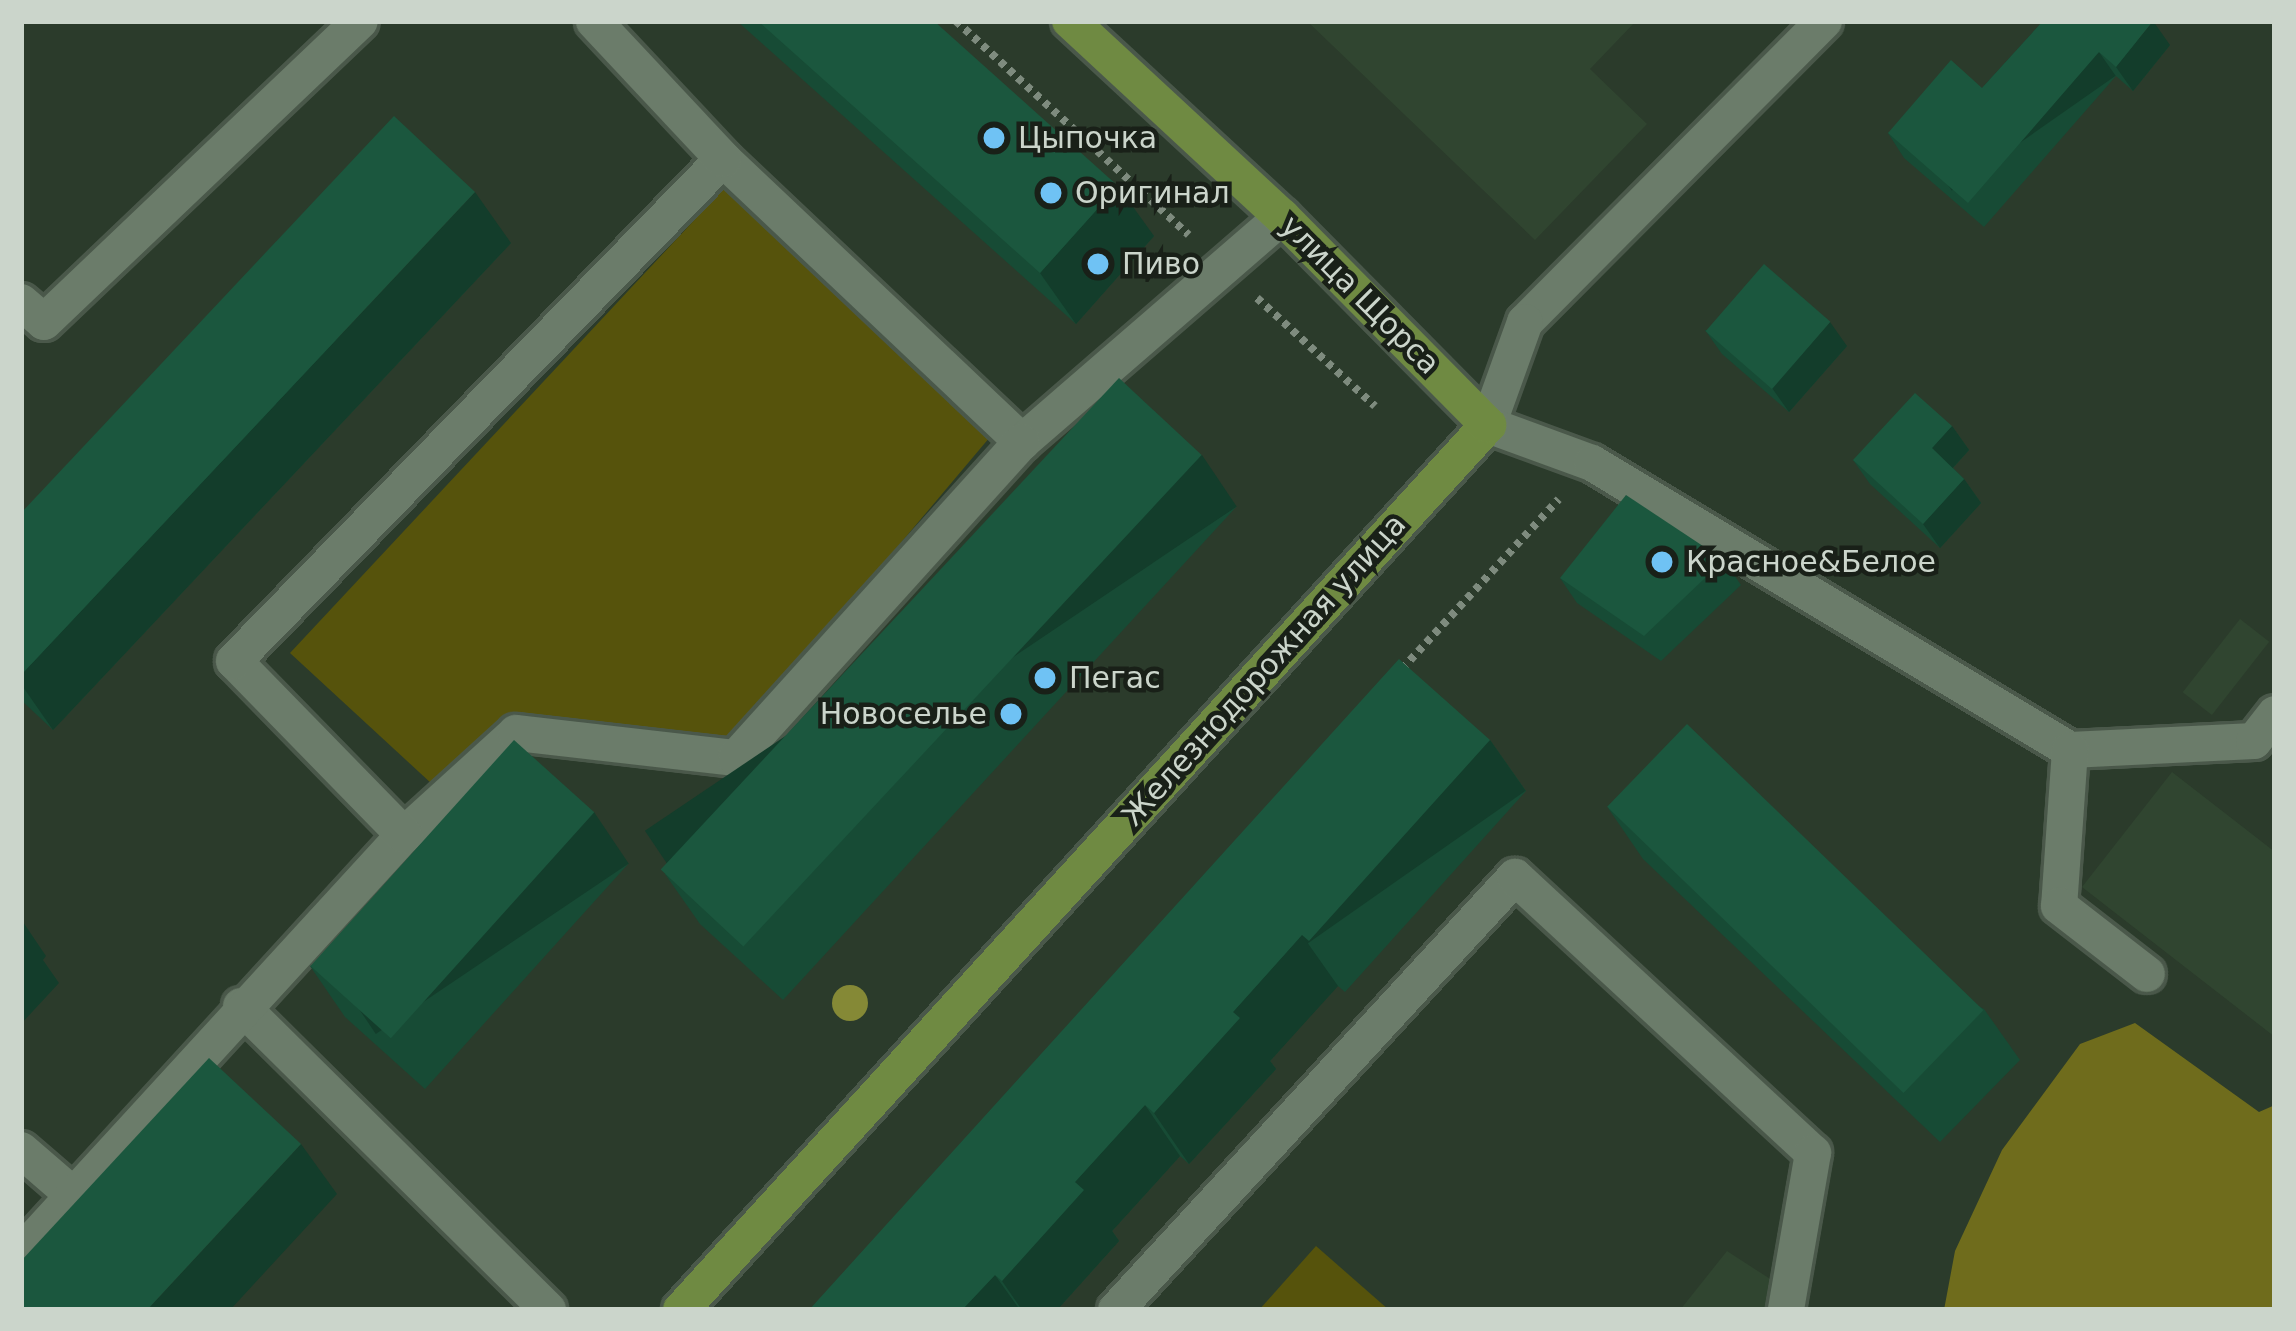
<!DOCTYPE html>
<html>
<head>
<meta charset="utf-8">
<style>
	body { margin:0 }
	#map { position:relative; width:2296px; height:1331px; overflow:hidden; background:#2b3b2b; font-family:"DejaVu Sans",sans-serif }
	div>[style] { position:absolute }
	.built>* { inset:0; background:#304530; transform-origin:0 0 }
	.green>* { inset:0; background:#56530c }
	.forest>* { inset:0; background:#6f6c1c }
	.path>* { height:8px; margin-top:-4px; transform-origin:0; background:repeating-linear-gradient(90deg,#7e8b7e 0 6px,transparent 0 12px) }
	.roads { filter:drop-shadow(3px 0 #4a584a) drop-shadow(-3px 0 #4a584a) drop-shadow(0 3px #4a584a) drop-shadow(0 -3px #4a584a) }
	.minor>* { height:36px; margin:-18px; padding:0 18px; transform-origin:18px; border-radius:18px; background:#6b7c6a }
	.major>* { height:36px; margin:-18px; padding:0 18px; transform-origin:18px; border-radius:18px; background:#6f8a42 }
	.trees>* { width:36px; height:36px; margin:-18px; border-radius:50%; background:#858936 }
	.wall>* { inset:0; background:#174b35 }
	.shaded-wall>* { inset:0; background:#133d2b; transform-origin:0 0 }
	.building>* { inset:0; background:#1b573e; transform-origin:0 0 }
	.dots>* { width:33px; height:33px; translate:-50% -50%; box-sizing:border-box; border:6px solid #192018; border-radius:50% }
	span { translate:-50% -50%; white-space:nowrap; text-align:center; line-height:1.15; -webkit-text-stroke:9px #192018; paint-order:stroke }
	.poi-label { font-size:30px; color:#cbd5cb }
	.left { translate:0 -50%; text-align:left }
	.right { translate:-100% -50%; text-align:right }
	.street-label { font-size:30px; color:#cbd5cb }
	.frame { position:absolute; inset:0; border:24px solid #cbd5cb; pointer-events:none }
</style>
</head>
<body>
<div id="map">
	<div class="built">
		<div style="clip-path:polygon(1307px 21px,1636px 21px,1590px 69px,1647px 124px,1535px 240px)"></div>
		<div style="left:2240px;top:619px;width:37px;height:93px;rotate:38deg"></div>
		<div style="clip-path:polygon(2172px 772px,2275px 852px,2275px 1037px,2082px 887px)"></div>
		<div style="clip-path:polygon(1727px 1251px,1781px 1286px,1764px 1310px,1680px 1310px)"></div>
	</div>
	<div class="green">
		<div style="clip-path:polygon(728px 184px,990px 437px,733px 742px,512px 718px,432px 784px,290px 653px)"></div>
		<div style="clip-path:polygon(1316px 1246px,1389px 1310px,1259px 1310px)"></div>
	</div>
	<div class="forest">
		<div style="clip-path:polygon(2135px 1023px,2259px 1112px,2275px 1105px,2275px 1310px,1944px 1310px,1955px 1251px,2002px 1150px,2080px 1044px)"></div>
	</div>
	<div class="path">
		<div style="left:956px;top:21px;width:316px;rotate:42.6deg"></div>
		<div style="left:1257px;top:298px;width:160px;rotate:42.5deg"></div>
		<div style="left:1402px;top:669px;width:231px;rotate:-47.3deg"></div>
	</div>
	<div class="roads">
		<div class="minor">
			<div style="left:1824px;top:21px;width:424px;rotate:134.8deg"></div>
			<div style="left:1525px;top:322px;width:109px;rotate:109.8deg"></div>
			<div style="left:1488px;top:425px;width:111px;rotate:20.1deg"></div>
			<div style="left:1592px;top:463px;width:558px;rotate:30.98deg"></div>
			<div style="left:2070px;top:750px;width:184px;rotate:-2.8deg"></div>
			<div style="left:2254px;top:741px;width:34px;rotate:-52deg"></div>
			<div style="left:723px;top:159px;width:412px;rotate:43.4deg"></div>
			<div style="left:1022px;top:442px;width:344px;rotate:-40.9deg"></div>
			<div style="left:21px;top:302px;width:30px;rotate:41deg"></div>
			<div style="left:44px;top:322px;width:436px;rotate:-43.6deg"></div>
			<div style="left:2070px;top:750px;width:156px;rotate:94deg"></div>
			<div style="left:2059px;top:906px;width:111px;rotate:37.7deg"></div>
			<div style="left:404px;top:835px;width:151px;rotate:-42.3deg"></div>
			<div style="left:516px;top:733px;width:221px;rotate:6.5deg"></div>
			<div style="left:736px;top:758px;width:426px;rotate:-47.9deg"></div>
			<div style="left:241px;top:1006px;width:432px;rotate:44.7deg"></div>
			<div style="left:21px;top:1150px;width:69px;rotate:40.9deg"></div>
			<div style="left:21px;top:1253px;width:567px;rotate:-47.5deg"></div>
			<div style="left:404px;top:835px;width:243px;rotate:-134.3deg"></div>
			<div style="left:234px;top:661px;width:701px;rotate:-45.75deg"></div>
			<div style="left:723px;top:159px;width:189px;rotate:-133.1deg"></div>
			<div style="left:1116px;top:1310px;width:589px;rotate:-47.34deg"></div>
			<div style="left:1515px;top:877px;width:406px;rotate:42.8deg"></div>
			<div style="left:1813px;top:1153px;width:159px;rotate:99.8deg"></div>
		</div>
		<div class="major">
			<div style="left:681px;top:1310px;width:1198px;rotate:-47.64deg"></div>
			<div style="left:1488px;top:425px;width:293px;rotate:-134.7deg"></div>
			<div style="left:1282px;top:217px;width:289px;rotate:-137.2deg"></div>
		</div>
	</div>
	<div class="trees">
		<div style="left:850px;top:1003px"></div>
	</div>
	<div class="wall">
		<div style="clip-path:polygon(737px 21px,934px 21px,1154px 236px,1076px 324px)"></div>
		<div style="clip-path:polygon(2043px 21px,2170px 45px,2133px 91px,2116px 76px,1984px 227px,1904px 158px,1888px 133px,1982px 88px)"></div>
		<div style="clip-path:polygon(511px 243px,53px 730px,21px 700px,21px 513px)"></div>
		<div style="clip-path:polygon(1705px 330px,1847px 346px,1789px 412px,1722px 354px)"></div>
		<div style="clip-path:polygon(1952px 426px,1969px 450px,1953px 468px,1964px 479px,1981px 503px,1940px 548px,1870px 484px,1853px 460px)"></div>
		<div style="clip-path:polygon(1237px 506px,783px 1000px,700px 924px,665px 874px)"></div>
		<div style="clip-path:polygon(1724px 560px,1741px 585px,1661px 661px,1577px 603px,1560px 578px)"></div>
		<div style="clip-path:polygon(1490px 740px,1526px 791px,1345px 992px,1338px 986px,1303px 1024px,1270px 1061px,1276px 1069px,1189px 1164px,1180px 1156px,1112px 1231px,1119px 1241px,1057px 1310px,809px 1310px)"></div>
		<div style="clip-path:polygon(1608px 808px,1984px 1009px,2020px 1060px,1940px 1142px,1643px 859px)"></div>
		<div style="clip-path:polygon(629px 863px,425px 1089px,345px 1017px,310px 966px)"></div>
	</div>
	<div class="shaded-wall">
		<div style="clip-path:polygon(2153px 21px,2170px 45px,2133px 91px,2116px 67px)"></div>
		<div style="left:2099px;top:52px;width:29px;height:200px;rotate:55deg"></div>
		<div style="clip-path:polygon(1118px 186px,1154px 236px,1076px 324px,1040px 273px)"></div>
		<div style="clip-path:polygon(475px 192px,511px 243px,53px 730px,21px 684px,21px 675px)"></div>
		<div style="clip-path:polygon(1830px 322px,1847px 346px,1789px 412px,1772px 388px)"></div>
		<div style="clip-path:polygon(1952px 426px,1969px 450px,1949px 472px,1932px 448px)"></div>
		<div style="left:1202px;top:455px;width:62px;height:672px;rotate:56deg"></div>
		<div style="clip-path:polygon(1964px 479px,1981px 503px,1940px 548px,1923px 524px)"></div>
		<div style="left:1490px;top:740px;width:62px;height:270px;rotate:55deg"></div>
		<div style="left:594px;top:812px;width:62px;height:305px;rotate:56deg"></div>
		<div style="clip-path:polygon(21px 919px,46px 956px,43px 960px,59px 983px,21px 1024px)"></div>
		<div style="clip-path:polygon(1302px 935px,1338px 986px,1270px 1061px,1276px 1069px,1189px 1164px,1154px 1113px,1233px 1012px)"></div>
		<div style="clip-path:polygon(1145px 1105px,1180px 1156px,1112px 1231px,1119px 1241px,1057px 1310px,1022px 1310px,1002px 1281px,1075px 1182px)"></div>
		<div style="clip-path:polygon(301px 1144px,337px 1194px,230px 1310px,147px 1310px)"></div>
		<div style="clip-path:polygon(995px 1275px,1020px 1310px,962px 1310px)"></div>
	</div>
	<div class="building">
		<div style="clip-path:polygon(758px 21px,934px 21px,1118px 186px,1040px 273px)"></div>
		<div style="clip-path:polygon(2043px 21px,2153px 21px,2116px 67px,2099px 52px,1968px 203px,1888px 133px,1951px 60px,1982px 88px)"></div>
		<div style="clip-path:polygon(394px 116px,475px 192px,21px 675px,21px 513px)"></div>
		<div style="left:1764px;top:264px;width:88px;height:89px;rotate:41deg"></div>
		<div style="left:1119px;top:378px;width:113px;height:672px;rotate:43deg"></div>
		<div style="clip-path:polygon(1915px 393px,1952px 426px,1932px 448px,1964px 479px,1923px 524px,1853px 460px)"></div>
		<div style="clip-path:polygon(1626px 495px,1724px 560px,1644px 636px,1560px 578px)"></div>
		<div style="clip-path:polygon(1399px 659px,1490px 740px,1309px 941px,1302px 935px,1268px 973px,1233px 1012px,1240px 1018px,1154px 1113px,1145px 1105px,1075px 1182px,1084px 1190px,1002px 1281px,995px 1275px,962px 1310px,809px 1310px)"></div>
		<div style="left:1687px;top:724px;width:412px;height:115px;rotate:44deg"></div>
		<div style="left:514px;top:740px;width:108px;height:304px;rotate:42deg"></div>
		<div style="clip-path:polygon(209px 1058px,301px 1144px,147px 1310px,21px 1310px,21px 1261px)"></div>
	</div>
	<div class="dots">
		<div style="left:994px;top:138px;background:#6fc2f4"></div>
		<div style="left:1051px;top:193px;background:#6fc2f4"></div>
		<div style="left:1098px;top:264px;background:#6fc2f4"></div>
		<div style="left:1662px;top:562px;background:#6fc2f4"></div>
		<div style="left:1045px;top:678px;background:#6fc2f4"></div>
		<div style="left:1011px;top:714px;background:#6fc2f4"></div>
	</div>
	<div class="poi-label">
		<span class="left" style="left:1018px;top:138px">Цыпочка</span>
		<span class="left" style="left:1075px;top:193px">Оригинал</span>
		<span class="left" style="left:1122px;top:264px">Пиво</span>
		<span class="left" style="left:1686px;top:562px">Красное&amp;Белое</span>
		<span class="left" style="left:1069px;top:678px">Пегас</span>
		<span class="right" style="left:987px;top:714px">Новоселье</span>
	</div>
	<div class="street-label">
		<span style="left:1360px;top:295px;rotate:45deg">улица Щорса</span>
		<span style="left:1264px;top:670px;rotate:-48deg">Железнодорожная улица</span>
	</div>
	<div class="frame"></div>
</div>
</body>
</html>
